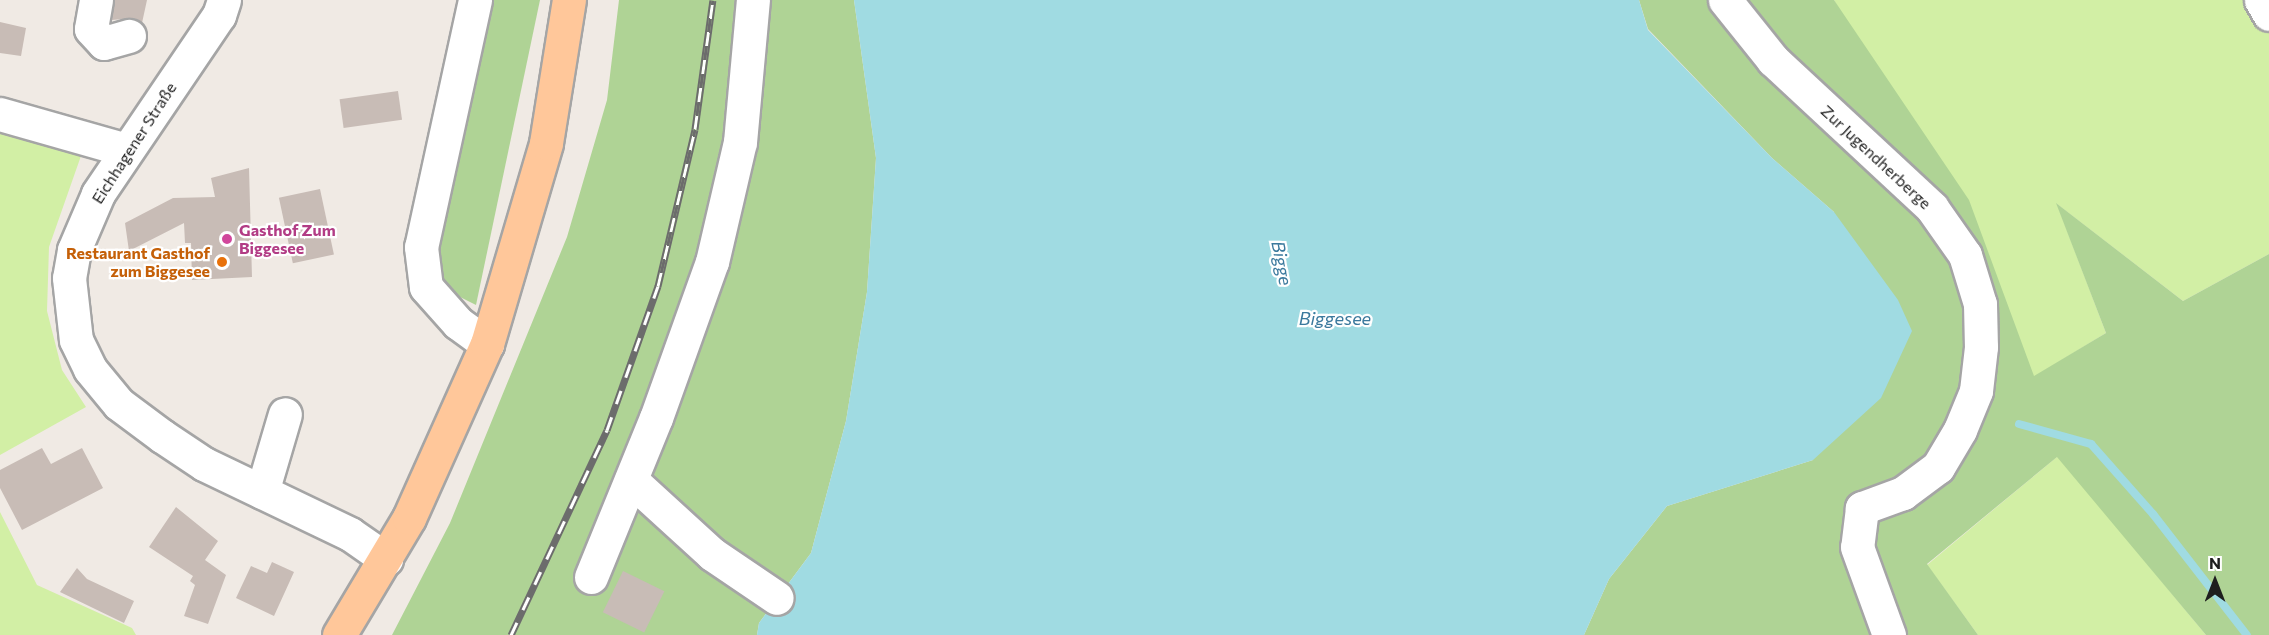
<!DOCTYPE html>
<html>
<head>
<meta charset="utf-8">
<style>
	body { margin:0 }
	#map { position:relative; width:2269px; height:635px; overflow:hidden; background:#f0eae4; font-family:Commissioner,sans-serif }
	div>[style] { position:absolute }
	.grass>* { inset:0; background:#d2efa5 }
	.forest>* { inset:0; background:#afd395 }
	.water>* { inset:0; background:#a0dbe2 }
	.stream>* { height:8px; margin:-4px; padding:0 4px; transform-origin:4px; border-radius:4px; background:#a0dbe2 }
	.building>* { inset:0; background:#c8bcb6; transform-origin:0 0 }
	.roads { filter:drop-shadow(2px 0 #a5a5a5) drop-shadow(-2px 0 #a5a5a5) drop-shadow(0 2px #a5a5a5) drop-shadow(0 -2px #a5a5a5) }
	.minor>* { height:33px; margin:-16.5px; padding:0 16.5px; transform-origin:16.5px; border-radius:16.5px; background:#fff }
	.major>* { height:33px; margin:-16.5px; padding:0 16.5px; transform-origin:16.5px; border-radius:16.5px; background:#ffc79a }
	.rail>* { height:7px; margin-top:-3.5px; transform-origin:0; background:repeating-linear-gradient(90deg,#fff 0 14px,#6c6c6c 0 28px); box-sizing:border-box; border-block:2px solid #6c6c6c }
	.dots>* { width:16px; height:16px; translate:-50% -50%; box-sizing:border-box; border:3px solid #fff; border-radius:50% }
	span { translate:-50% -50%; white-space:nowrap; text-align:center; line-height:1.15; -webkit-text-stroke:4.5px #fff; paint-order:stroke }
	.street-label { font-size:16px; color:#1e1e1e }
	.hotel-label { font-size:16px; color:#b23c85; font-weight:700 }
	.left { translate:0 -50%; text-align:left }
	.food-label { font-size:16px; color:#c56008; font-weight:700 }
	.right { translate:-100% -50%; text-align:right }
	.water-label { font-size:18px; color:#3b799d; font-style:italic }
	.north { position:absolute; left:2185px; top:551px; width:60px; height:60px; -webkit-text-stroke:4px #fff; paint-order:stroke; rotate:0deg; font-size:16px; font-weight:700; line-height:24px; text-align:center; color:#1e1e1e }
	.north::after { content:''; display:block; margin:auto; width:21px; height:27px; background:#1e1e1e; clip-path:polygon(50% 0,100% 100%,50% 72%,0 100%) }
</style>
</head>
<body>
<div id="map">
	<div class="grass">
		<div style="clip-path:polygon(1834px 0,2269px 0,2269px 254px,2183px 301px,2057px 204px,2106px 333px,2034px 377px)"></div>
		<div style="clip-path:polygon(0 131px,82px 153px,49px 247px,47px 311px,62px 370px,86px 407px,0 455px)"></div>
		<div style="clip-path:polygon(2058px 456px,2206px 635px,1978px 635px,1927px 565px)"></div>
		<div style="clip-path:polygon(0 512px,37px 585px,132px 628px,136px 635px,0 635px)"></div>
	</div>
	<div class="forest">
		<div style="clip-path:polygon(490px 0,540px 0,476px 305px,442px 288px,438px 249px)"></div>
		<div style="clip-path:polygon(619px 0,854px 0,876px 158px,867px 292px,846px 421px,811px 553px,759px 623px,757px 635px,392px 635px,450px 523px,567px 237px,607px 100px)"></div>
		<div style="clip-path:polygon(1639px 0,1834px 0,1969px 200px,2034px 376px,2106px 333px,2056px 203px,2183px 301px,2269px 254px,2269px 635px,2206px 635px,2057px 457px,1927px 564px,1978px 635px,1584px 635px,1609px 579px,1667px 506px,1813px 460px,1834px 212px,1772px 158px,1648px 29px)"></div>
	</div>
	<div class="water">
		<div style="clip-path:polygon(854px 0,1639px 0,1648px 30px,1772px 158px,1834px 212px,1898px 300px,1912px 331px,1881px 398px,1813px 460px,1667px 506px,1609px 579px,1584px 635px,757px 635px,759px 623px,811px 553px,846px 421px,867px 292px,876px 158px)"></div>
	</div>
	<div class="stream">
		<div style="left:2019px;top:424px;width:75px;rotate:15.5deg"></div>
		<div style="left:2091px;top:444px;width:94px;rotate:48.5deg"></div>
		<div style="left:2153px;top:514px;width:153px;rotate:52.2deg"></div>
	</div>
	<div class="building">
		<div style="clip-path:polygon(114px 0,147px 0,142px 23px,133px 18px,112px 20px)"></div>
		<div style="clip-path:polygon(0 22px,26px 28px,21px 56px,0 53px)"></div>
		<div style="left:398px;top:91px;width:29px;height:59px;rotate:82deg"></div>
		<div style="clip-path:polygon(249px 168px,252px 277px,192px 280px,191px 243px,185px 243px,184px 223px,129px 251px,125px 223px,173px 198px,215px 197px,211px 178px)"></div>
		<div style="left:320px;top:189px;width:67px;height:42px;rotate:78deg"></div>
		<div style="clip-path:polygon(42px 448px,51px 464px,82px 448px,103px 488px,22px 530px,0 488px,0 470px)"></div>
		<div style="clip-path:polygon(176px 507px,218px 541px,205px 560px,226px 575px,208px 624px,184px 616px,195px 585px,190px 581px,193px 576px,149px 547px)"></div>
		<div style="clip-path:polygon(272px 562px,294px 572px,274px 616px,236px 598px,251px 566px,267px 573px)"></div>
		<div style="clip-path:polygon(77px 568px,87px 579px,134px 601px,124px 623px,60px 592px)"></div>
		<div style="left:623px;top:571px;width:46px;height:46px;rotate:26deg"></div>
	</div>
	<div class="roads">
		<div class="minor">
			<div style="left:96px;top:0;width:29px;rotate:100deg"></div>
			<div style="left:91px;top:29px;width:19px;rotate:47deg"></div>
			<div style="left:104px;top:43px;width:26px;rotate:-16deg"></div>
			<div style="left:224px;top:0;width:16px;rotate:108deg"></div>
			<div style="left:219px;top:15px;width:216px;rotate:124.1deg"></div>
			<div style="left:98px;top:194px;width:61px;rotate:113.2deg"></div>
			<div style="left:74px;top:250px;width:28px;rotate:100deg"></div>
			<div style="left:69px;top:278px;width:62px;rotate:83.6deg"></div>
			<div style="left:76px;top:340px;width:32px;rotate:64deg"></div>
			<div style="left:90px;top:369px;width:45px;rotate:50.4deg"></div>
			<div style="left:119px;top:404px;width:54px;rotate:36.7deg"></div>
			<div style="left:162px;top:436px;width:50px;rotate:33.7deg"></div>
			<div style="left:204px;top:464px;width:162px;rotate:25.6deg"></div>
			<div style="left:350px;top:534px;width:44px;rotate:34.8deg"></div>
			<div style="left:475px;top:0;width:253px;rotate:102.3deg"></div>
			<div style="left:421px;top:247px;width:40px;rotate:82.9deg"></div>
			<div style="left:426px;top:287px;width:48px;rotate:48.4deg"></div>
			<div style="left:458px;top:323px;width:36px;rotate:36deg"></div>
			<div style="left:1725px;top:0;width:77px;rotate:51.3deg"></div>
			<div style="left:1773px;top:60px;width:217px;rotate:42.9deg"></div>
			<div style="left:1932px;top:208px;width:57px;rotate:54.9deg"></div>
			<div style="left:1965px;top:255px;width:51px;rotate:73deg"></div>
			<div style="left:1980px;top:304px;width:43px;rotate:88.7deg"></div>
			<div style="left:1981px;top:347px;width:44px;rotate:96.5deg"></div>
			<div style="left:1976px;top:391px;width:42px;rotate:112.3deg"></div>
			<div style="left:1960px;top:430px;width:43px;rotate:120.7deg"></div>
			<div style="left:1938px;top:467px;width:44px;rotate:143.4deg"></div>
			<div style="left:1903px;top:493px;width:44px;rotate:159.9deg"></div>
			<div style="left:1862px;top:508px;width:39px;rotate:97deg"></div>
			<div style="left:1857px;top:547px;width:94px;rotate:70deg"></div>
			<div style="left:2261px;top:0;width:16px;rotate:60deg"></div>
			<div style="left:0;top:114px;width:131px;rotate:15.9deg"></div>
			<div style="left:631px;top:480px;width:110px;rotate:42.4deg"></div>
			<div style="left:712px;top:554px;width:78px;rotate:34.1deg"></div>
			<div style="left:262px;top:492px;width:81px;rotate:-73.6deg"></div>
			<div style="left:591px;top:577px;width:172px;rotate:-67.8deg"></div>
			<div style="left:656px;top:418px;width:166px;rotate:-70.3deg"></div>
			<div style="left:712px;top:262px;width:123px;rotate:-76.9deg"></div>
			<div style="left:740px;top:142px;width:143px;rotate:-84.8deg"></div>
		</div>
		<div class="major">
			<div style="left:339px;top:635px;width:136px;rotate:-59.1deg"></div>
			<div style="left:409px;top:518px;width:191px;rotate:-65.9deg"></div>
			<div style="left:487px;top:344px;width:209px;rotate:-73.6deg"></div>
			<div style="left:546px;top:143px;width:145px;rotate:-80.9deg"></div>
		</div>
	</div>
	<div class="rail">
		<div style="left:511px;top:635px;width:226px;rotate:-64.9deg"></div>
		<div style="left:607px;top:430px;width:153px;rotate:-70.5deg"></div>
		<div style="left:658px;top:286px;width:161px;rotate:-76.7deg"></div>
		<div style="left:695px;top:129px;width:130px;rotate:-82.1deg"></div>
	</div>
	<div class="dots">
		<div style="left:227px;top:239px;background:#d1479c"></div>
		<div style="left:222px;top:262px;background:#e8710a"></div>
	</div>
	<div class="street-label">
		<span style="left:134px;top:143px;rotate:-57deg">Eichhagener Straße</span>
		<span style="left:1876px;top:157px;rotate:43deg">Zur Jugendherberge</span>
	</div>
	<div class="hotel-label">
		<span class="left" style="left:239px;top:239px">Gasthof Zum<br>Biggesee</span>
	</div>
	<div class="food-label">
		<span class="right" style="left:210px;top:262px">Restaurant Gasthof<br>zum Biggesee</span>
	</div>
	<div class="water-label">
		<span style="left:1282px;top:263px;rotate:79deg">Bigge</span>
		<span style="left:1335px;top:318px">Biggesee</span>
	</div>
	<div class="north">N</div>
</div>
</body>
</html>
